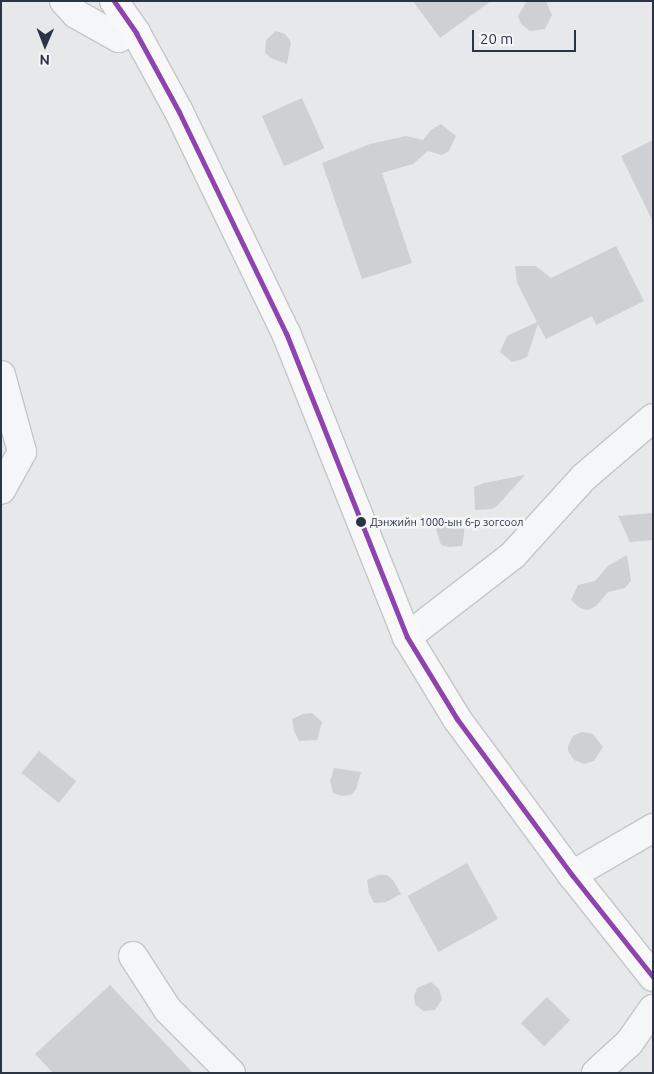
<!DOCTYPE html>
<html>
<head>
<meta charset="utf-8">
<style>
	body { margin:0 }
	#map { position:relative; width:654px; height:1074px; overflow:hidden; background:#e6e8ea; font-family:Ubuntu,sans-serif }
	div>[style] { position:absolute }
	.building>* { inset:0; background:#ced0d3; transform-origin:0 0 }
	.roads { filter:drop-shadow(1px 0 #c4c6c8) drop-shadow(-1px 0 #c4c6c8) drop-shadow(0 1px #c4c6c8) drop-shadow(0 -1px #c4c6c8) }
	.minor>* { height:28px; margin:-14px; padding:0 14px; transform-origin:14px; border-radius:14px; background:#f5f6f7 }
	.secondary>* { height:28px; margin:-14px; padding:0 14px; transform-origin:14px; border-radius:14px; background:#f8f8f8 }
	.bus-1>* { height:5px; margin:-2.5px; padding:0 2.5px; transform-origin:2.5px; border-radius:2.5px; background:#8e44ad }
	.dots>* { width:14px; height:14px; translate:-50% -50%; box-sizing:border-box; border:2px solid #f4f6f9; border-radius:50% }
	span { translate:-50% -50%; white-space:nowrap; text-align:center; line-height:1.15; -webkit-text-stroke:5px #f4f6f9; paint-order:stroke }
	.bus-label { font-size:11px; color:#2b3445 }
	.left { translate:0 -50%; text-align:left }
	.frame { position:absolute; inset:0; border:2px solid #2b3445; pointer-events:none }
	.north { position:absolute; left:20px; top:20px; width:50px; height:50px; -webkit-text-stroke:4px #f4f6f9; paint-order:stroke; rotate:181deg; font-size:14px; font-weight:700; line-height:20px; text-align:center; color:#2b3445 }
	.north::after { content:''; display:block; margin:auto; width:18px; height:22px; background:#2b3445; clip-path:polygon(50% 0,100% 100%,50% 72%,0 100%) }
	.scale { position:absolute; left:472px; top:30px; width:104px; height:22px; box-sizing:border-box; border:2px solid #2b3445; border-top:0; padding-left:6px; font-size:15px; line-height:18px; white-space:nowrap; color:#2b3445; -webkit-text-stroke:4px #f4f6f9; paint-order:stroke }
</style>
</head>
<body>
<div id="map">
	<div class="building">
		<div style="clip-path:polygon(413px 1px,491px 1px,440px 38px)"></div>
		<div style="clip-path:polygon(527px 1px,546px 1px,552px 15px,545px 29px,530px 31px,521px 24px,518px 16px)"></div>
		<div style="clip-path:polygon(276px 31px,285px 34px,291px 42px,287px 64px,271px 58px,265px 53px,266px 40px)"></div>
		<div style="left:302px;top:98px;width:55px;height:44px;rotate:66deg"></div>
		<div style="clip-path:polygon(441px 124px,456px 136px,449px 151px,442px 155px,428px 151px,413px 164px,382px 173px,412px 263px,362px 279px,322px 163px,370px 144px,406px 136px,423px 140px,431px 130px)"></div>
		<div style="clip-path:polygon(653px 140px,653px 222px,621px 156px)"></div>
		<div style="clip-path:polygon(616px 246px,644px 301px,596px 325px,592px 316px,546px 339px,538px 324px,527px 357px,520px 360px,512px 362px,500px 352px,507px 336px,537px 322px,517px 283px,515px 266px,536px 266px,551px 278px)"></div>
		<div style="clip-path:polygon(525px 475px,497px 506px,492px 509px,475px 510px,474px 487px,484px 483px)"></div>
		<div style="clip-path:polygon(653px 513px,653px 540px,630px 542px,618px 516px)"></div>
		<div style="clip-path:polygon(445px 520px,464px 520px,464px 535px,462px 546px,449px 547px,441px 545px,436px 529px)"></div>
		<div style="clip-path:polygon(627px 555px,631px 581px,625px 588px,608px 592px,596px 606px,588px 610px,580px 608px,571px 600px,578px 585px,595px 581px,608px 566px)"></div>
		<div style="clip-path:polygon(312px 713px,322px 722px,317px 740px,299px 741px,294px 731px,292px 719px,303px 714px)"></div>
		<div style="clip-path:polygon(582px 732px,593px 734px,603px 747px,594px 761px,584px 764px,574px 760px,568px 751px,568px 746px,573px 736px)"></div>
		<div style="left:39px;top:751px;width:48px;height:28px;rotate:39deg"></div>
		<div style="clip-path:polygon(334px 768px,361px 772px,356px 789px,351px 795px,342px 796px,333px 793px,330px 781px)"></div>
		<div style="left:467px;top:863px;width:64px;height:68px;rotate:61deg"></div>
		<div style="clip-path:polygon(378px 875px,387px 875px,393px 880px,401px 894px,386px 902px,374px 903px,369px 893px,367px 880px)"></div>
		<div style="clip-path:polygon(431px 982px,439px 989px,442px 999px,435px 1010px,423px 1011px,415px 1004px,414px 996px,417px 988px)"></div>
		<div style="clip-path:polygon(110px 985px,193px 1073px,53px 1073px,35px 1054px)"></div>
		<div style="left:547px;top:997px;width:33px;height:37px;rotate:45deg"></div>
	</div>
	<div class="roads">
		<div class="minor">
			<div style="left:64px;top:1px;width:18px;rotate:47deg"></div>
			<div style="left:76px;top:14px;width:49px;rotate:29.2deg"></div>
			<div style="left:119px;top:38px;width:16px;rotate:-38deg"></div>
			<div style="left:1px;top:375px;width:80px;rotate:74.7deg"></div>
			<div style="left:22px;top:452px;width:43px;rotate:118.9deg"></div>
			<div style="left:407px;top:637px;width:134px;rotate:-37.7deg"></div>
			<div style="left:513px;top:555px;width:105px;rotate:-47.7deg"></div>
			<div style="left:584px;top:477px;width:91px;rotate:-40.5deg"></div>
			<div style="left:572px;top:875px;width:94px;rotate:-30.1deg"></div>
			<div style="left:133px;top:956px;width:64px;rotate:57.1deg"></div>
			<div style="left:168px;top:1010px;width:89px;rotate:45deg"></div>
			<div style="left:596px;top:1073px;width:45px;rotate:-42.3deg"></div>
			<div style="left:629px;top:1043px;width:42px;rotate:-54.8deg"></div>
		</div>
		<div class="secondary">
			<div style="left:114px;top:1px;width:39px;rotate:55deg"></div>
			<div style="left:136px;top:33px;width:90px;rotate:61.4deg"></div>
			<div style="left:179px;top:112px;width:246px;rotate:64.2deg"></div>
			<div style="left:286px;top:333px;width:327px;rotate:68.3deg"></div>
			<div style="left:407px;top:637px;width:96px;rotate:58.6deg"></div>
			<div style="left:457px;top:719px;width:194px;rotate:53.6deg"></div>
			<div style="left:572px;top:875px;width:130px;rotate:51.5deg"></div>
		</div>
	</div>
	<div class="bus-1">
		<div style="left:114px;top:1px;width:39px;rotate:55deg"></div>
		<div style="left:136px;top:33px;width:90px;rotate:61.4deg"></div>
		<div style="left:179px;top:112px;width:246px;rotate:64.2deg"></div>
		<div style="left:286px;top:333px;width:327px;rotate:68.3deg"></div>
		<div style="left:407px;top:637px;width:96px;rotate:58.6deg"></div>
		<div style="left:457px;top:719px;width:194px;rotate:53.6deg"></div>
		<div style="left:572px;top:875px;width:130px;rotate:51.5deg"></div>
	</div>
	<div class="dots">
		<div style="left:361px;top:522px;background:#2b3445"></div>
	</div>
	<div class="bus-label">
		<span class="left" style="left:370px;top:522px">Дэнжийн 1000-ын 6-р зогсоол</span>
	</div>
	<div class="frame"></div>
	<div class="north">N</div>
	<div class="scale">20 m</div>
</div>
</body>
</html>
